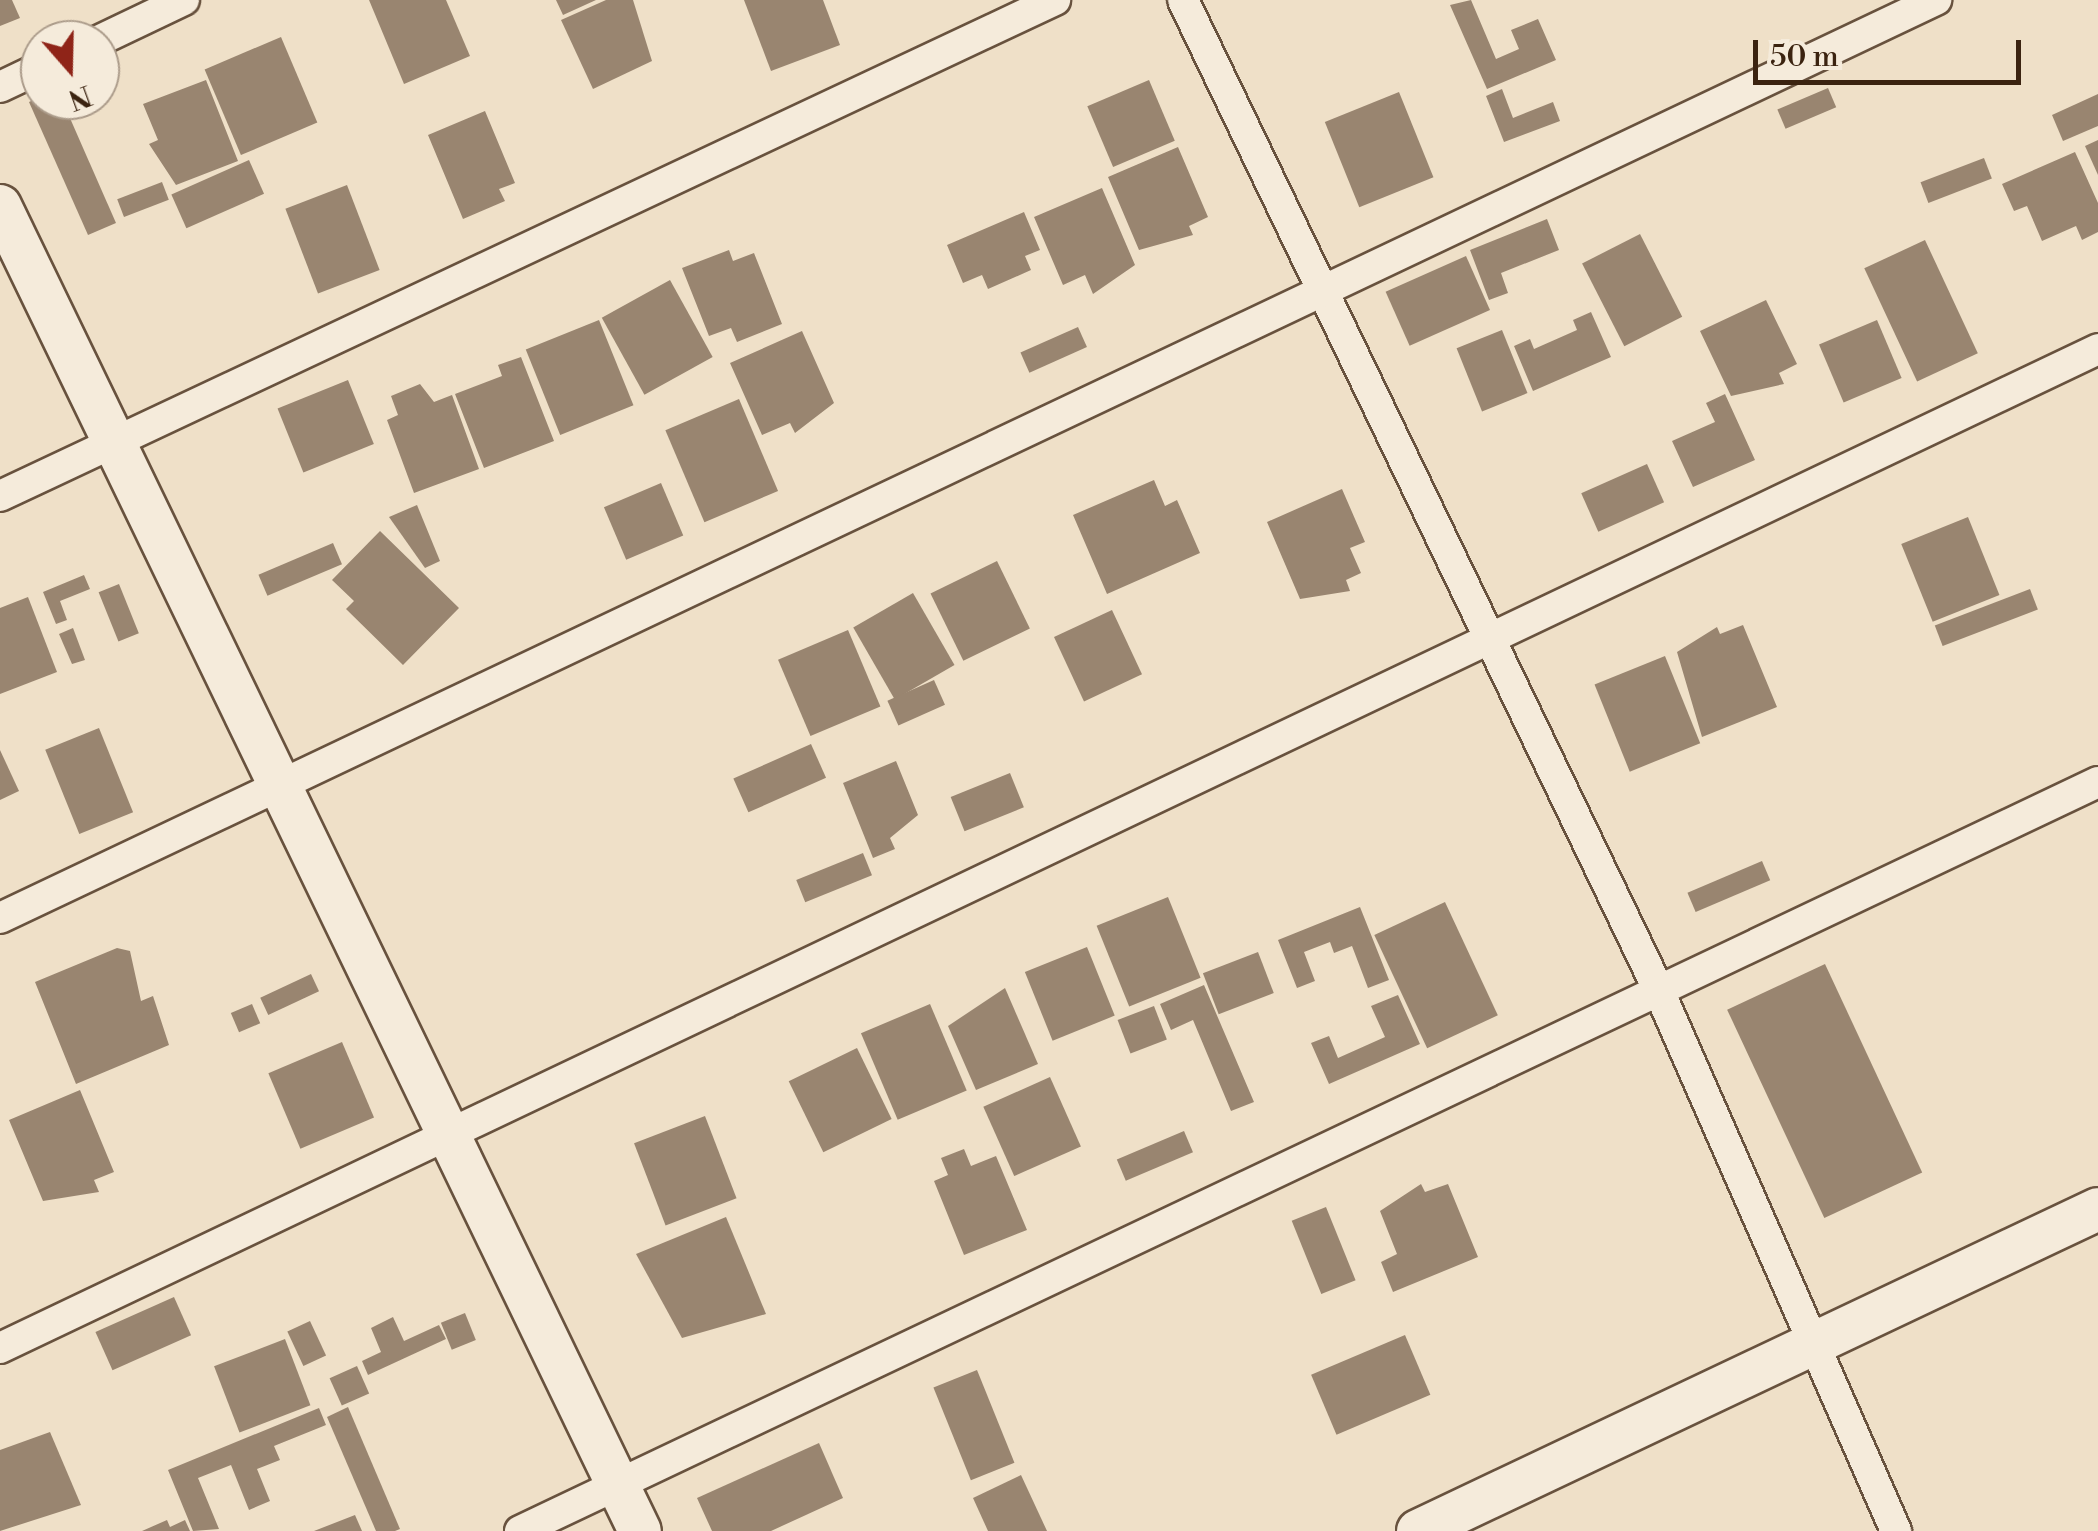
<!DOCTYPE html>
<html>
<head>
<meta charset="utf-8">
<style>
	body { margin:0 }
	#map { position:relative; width:2098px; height:1531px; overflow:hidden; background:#efe0c8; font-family:"Libre Bodoni",serif }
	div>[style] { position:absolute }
	.building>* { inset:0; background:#998570; transform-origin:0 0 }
	.roads { filter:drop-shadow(2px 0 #68523e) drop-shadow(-2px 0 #68523e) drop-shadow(0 2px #68523e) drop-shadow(0 -2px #68523e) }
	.street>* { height:30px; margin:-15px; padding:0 15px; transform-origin:15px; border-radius:15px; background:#f5ebdb }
	.secondary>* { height:42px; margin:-21px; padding:0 21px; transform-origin:21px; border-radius:21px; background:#f5ebdb }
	span { translate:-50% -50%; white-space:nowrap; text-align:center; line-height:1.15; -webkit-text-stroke:10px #f5ebdb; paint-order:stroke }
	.north { position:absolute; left:20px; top:20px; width:100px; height:100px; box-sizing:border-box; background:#f5ebdb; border:2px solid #ab9b8a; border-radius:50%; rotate:160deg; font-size:28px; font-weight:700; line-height:40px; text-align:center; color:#3b2310 }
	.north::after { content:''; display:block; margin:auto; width:35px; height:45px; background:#8f2418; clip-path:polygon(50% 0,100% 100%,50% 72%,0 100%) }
	.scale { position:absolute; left:1753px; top:40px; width:268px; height:45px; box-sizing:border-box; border:5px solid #3b2310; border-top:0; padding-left:12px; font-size:30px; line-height:35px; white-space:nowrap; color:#3b2310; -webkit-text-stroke:8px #f5ebdb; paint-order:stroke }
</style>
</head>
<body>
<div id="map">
	<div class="building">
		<div style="clip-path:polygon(0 0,12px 0,20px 18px,0 26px)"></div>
		<div style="clip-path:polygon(369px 0,446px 0,470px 56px,404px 84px)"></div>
		<div style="clip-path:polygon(556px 0,596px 0,563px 15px)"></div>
		<div style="clip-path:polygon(606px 0,633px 0,652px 61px,593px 89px,561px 20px)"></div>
		<div style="clip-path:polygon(744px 0,823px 0,840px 45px,771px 71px)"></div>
		<div style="clip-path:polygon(1471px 0,1496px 59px,1519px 49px,1511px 30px,1538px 19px,1556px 60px,1487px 89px,1450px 5px)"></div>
		<div style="left:281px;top:37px;width:93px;height:83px;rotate:67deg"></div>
		<div style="clip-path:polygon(206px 80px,238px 161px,176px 185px,149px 144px,158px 140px,143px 104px)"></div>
		<div style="left:1149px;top:80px;width:66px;height:67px;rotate:67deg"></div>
		<div style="left:1828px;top:88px;width:21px;height:55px;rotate:67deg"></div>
		<div style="clip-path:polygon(1502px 89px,1513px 118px,1553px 102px,1560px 121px,1504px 142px,1486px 96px)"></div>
		<div style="left:1399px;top:92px;width:92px;height:80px;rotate:68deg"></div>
		<div style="clip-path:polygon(2098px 94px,2098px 126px,2063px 141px,2052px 115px)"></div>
		<div style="clip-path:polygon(40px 97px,62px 100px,116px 223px,88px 235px,29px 102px)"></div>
		<div style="clip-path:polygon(485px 111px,515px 183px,499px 189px,505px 201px,463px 219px,428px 135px)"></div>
		<div style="clip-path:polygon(2098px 140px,2098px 175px,2085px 146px)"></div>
		<div style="clip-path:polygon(1178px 147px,1208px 217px,1189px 226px,1193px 235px,1139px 250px,1108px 177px)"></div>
		<div style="clip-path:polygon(2075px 152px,2098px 203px,2098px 232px,2082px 240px,2076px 226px,2042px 241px,2027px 206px,2014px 211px,2002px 184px)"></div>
		<div style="left:1984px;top:158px;width:22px;height:68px;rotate:69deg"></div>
		<div style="left:249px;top:160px;width:37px;height:85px;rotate:66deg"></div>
		<div style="left:162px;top:182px;width:19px;height:48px;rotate:69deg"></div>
		<div style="left:347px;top:185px;width:91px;height:66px;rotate:69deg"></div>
		<div style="clip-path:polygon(1102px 188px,1135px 265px,1093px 294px,1085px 275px,1063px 285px,1034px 217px)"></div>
		<div style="clip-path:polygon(1024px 212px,1040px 250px,1025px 256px,1031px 270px,988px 289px,982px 275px,963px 283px,947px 245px)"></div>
		<div style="clip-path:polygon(1547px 219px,1559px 250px,1501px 273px,1508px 293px,1489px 300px,1470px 250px)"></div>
		<div style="left:1640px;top:234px;width:93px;height:65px;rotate:63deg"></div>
		<div style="left:1925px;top:240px;width:125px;height:67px;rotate:65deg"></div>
		<div style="clip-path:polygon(729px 250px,733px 261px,754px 253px,782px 324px,737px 342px,731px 328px,709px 336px,682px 268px)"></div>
		<div style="left:1466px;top:256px;width:59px;height:88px;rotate:66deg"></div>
		<div style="left:670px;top:280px;width:88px;height:78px;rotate:61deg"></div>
		<div style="clip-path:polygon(1766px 300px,1797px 364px,1779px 373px,1784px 384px,1731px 396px,1700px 331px)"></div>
		<div style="clip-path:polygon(1591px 312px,1611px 357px,1533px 391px,1514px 346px,1530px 339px,1534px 349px,1577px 330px,1573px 320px)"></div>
		<div style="left:599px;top:320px;width:92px;height:79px;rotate:68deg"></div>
		<div style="left:1877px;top:320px;width:63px;height:63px;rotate:67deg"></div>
		<div style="left:1078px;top:327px;width:22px;height:63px;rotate:66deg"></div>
		<div style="left:1502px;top:330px;width:68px;height:49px;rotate:68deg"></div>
		<div style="clip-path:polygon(802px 331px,834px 403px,795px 433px,790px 423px,762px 435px,730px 363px)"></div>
		<div style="clip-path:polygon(521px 357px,554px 441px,484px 468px,455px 394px,502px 376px,498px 365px)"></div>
		<div style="left:348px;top:380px;width:69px;height:76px;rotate:68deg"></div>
		<div style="clip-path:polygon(420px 384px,434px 402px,452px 395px,479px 469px,414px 493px,387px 420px,398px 415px,391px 396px)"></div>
		<div style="clip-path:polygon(1725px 394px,1755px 460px,1693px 487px,1672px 441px,1715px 422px,1706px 403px)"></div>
		<div style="left:739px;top:399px;width:100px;height:80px;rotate:67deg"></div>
		<div style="left:1647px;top:464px;width:42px;height:72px;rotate:66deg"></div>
		<div style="clip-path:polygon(1154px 480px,1165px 506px,1177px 500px,1200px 553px,1107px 594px,1073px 515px)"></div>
		<div style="left:661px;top:483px;width:57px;height:62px;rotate:67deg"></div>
		<div style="clip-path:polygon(1342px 489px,1365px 542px,1350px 548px,1361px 573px,1346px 580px,1350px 591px,1300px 599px,1267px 522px)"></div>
		<div style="clip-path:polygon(417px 505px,440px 561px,425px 568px,389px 517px)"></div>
		<div style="left:1968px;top:517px;width:84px;height:72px;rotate:68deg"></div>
		<div style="clip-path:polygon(380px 531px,459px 608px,403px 665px,346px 609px,354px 601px,332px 580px)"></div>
		<div style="left:333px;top:543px;width:23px;height:81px;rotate:67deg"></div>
		<div style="left:997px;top:561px;width:75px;height:74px;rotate:64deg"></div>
		<div style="clip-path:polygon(84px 575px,90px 589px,60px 601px,67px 620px,56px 624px,43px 592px)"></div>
		<div style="left:119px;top:584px;width:53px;height:22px;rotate:68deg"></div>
		<div style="left:2030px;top:589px;width:22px;height:102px;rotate:69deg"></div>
		<div style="left:913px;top:593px;width:83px;height:69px;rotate:60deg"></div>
		<div style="clip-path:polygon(28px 597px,57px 672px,0 694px,0 608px)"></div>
		<div style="left:1112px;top:610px;width:71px;height:64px;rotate:65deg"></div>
		<div style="clip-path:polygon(1743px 625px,1777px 707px,1702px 737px,1677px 652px,1717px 627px,1720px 634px)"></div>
		<div style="clip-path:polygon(73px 628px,85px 660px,72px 664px,59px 634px)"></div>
		<div style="left:848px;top:630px;width:83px;height:76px;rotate:67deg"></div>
		<div style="left:1665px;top:656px;width:94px;height:76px;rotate:68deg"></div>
		<div style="left:934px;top:680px;width:27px;height:51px;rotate:66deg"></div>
		<div style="left:99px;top:728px;width:91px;height:58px;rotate:68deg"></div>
		<div style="left:811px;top:744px;width:37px;height:85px;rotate:66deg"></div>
		<div style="clip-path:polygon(0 750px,19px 791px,0 800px)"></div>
		<div style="clip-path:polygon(896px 761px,918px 815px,890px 838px,895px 849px,873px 858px,843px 783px)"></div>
		<div style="left:1010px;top:773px;width:37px;height:64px;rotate:68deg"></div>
		<div style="left:863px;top:853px;width:24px;height:72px;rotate:68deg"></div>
		<div style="left:1762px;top:861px;width:21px;height:81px;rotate:67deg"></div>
		<div style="left:1168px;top:897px;width:87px;height:77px;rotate:68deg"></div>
		<div style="left:1445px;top:902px;width:125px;height:78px;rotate:65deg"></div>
		<div style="clip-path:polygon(1360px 907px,1389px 980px,1368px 988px,1352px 946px,1334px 953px,1330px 942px,1304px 952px,1315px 981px,1297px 988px,1278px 940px)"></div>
		<div style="left:1087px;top:947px;width:74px;height:67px;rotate:68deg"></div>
		<div style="clip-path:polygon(117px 948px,130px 951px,141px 1001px,153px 996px,169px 1045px,76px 1084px,35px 982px)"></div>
		<div style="left:1258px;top:952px;width:44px;height:59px;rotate:69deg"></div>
		<div style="left:1825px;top:964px;width:230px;height:108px;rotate:65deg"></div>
		<div style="left:311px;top:974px;width:19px;height:56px;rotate:65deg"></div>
		<div style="clip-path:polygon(1204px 985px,1254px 1102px,1231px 1111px,1193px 1020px,1171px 1030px,1160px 1004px)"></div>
		<div style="clip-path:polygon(1005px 988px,1038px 1064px,976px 1090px,948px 1026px)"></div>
		<div style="clip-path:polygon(1398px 995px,1420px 1044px,1329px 1084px,1311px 1043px,1329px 1036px,1338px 1058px,1385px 1037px,1371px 1006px)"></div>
		<div style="left:252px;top:1004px;width:21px;height:23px;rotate:67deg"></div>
		<div style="left:930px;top:1004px;width:94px;height:75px;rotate:67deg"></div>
		<div style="left:1154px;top:1006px;width:36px;height:39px;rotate:69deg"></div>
		<div style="left:342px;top:1042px;width:82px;height:80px;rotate:67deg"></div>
		<div style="left:857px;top:1048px;width:79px;height:76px;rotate:64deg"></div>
		<div style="left:1050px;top:1077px;width:76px;height:73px;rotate:66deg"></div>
		<div style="clip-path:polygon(80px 1090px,114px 1172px,94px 1180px,99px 1192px,43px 1201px,9px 1120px)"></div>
		<div style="left:705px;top:1116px;width:88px;height:76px;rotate:69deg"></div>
		<div style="left:1184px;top:1131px;width:23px;height:73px;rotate:67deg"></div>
		<div style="clip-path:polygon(964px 1149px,971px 1166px,996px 1156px,1027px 1230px,964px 1255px,934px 1181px,948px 1175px,941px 1158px)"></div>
		<div style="clip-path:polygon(1421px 1184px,1425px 1192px,1448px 1184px,1478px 1257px,1393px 1292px,1381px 1262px,1397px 1254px,1380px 1211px)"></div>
		<div style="left:1326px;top:1207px;width:79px;height:37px;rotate:68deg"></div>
		<div style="clip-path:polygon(726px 1217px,766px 1314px,682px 1338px,636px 1254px)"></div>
		<div style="left:174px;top:1297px;width:42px;height:86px;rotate:66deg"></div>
		<div style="left:465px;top:1313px;width:29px;height:26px;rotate:68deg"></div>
		<div style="clip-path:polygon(393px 1317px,404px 1341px,439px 1325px,446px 1339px,368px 1375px,362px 1361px,381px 1352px,371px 1328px)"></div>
		<div style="left:310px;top:1321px;width:38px;height:25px;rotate:65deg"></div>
		<div style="left:1405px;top:1335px;width:65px;height:102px;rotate:67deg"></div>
		<div style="left:285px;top:1339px;width:71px;height:76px;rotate:69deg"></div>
		<div style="left:357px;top:1366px;width:30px;height:30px;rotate:66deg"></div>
		<div style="left:977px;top:1370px;width:100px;height:47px;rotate:68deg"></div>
		<div style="clip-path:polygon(348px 1407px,400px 1529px,395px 1531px,376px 1531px,327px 1417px)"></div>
		<div style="clip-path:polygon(319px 1408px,326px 1425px,274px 1446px,280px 1460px,257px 1469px,270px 1501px,249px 1510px,231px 1465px,198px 1478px,219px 1529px,193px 1531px,168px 1470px)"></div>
		<div style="clip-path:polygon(50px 1432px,81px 1505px,0 1531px,0 1450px)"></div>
		<div style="clip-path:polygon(819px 1443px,843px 1498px,771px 1531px,712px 1531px,697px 1498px)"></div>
		<div style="clip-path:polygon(1021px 1475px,1047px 1531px,988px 1531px,973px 1498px)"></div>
		<div style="clip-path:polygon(355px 1515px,362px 1531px,314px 1531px)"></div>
		<div style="clip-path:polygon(167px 1520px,170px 1527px,185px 1520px,190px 1531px,142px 1531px)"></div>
	</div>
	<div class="roads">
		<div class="street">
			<div style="left:1183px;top:0;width:1099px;rotate:64.34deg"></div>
			<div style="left:1659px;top:991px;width:590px;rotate:66.3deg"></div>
			<div style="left:100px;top:40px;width:93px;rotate:-25.5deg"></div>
			<div style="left:0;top:87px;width:44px;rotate:-25.4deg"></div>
			<div style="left:0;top:496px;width:1166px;rotate:-25.18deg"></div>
			<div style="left:0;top:918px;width:2143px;rotate:-25.37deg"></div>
			<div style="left:0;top:1348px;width:2324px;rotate:-25.46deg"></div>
			<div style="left:520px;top:1531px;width:1747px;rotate:-25.39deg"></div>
		</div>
		<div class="secondary">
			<div style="left:0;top:206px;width:1471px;rotate:64.22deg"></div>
			<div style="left:1418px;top:1531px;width:752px;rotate:-25.34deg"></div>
		</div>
	</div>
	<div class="north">N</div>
	<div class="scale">50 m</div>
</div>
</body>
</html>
